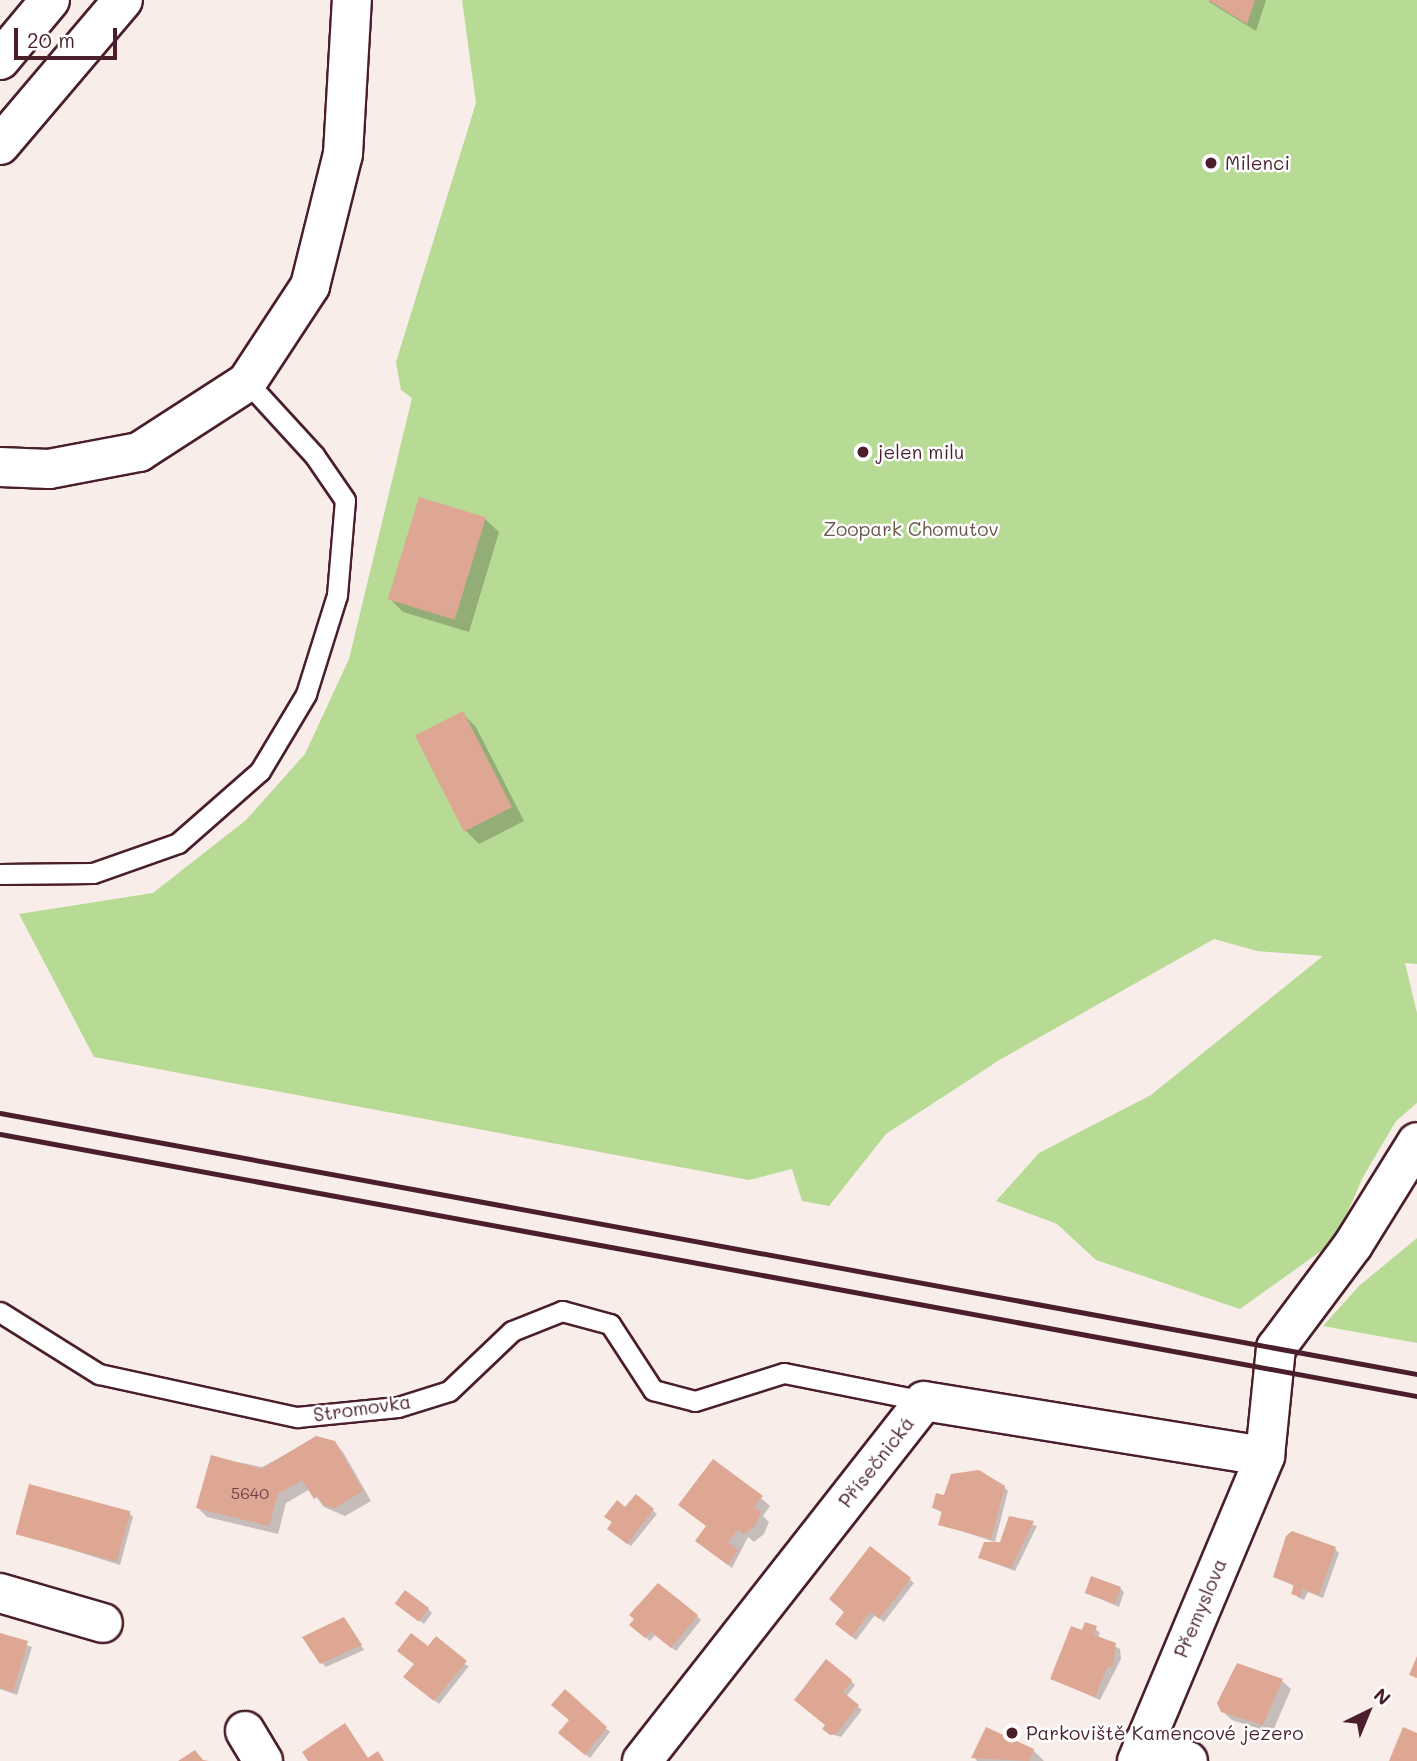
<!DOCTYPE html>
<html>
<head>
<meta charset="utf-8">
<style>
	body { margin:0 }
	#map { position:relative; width:1417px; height:1761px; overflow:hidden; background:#f8ede9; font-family:Mali,sans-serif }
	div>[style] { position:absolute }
	.green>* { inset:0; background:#b7da94 }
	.shadow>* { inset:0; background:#0003 }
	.building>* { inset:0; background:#dda793; transform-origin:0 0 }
	.roads { filter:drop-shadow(2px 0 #4a1f2b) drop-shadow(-2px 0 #4a1f2b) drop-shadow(0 2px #4a1f2b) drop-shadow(0 -2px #4a1f2b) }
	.service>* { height:19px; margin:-9.5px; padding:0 9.5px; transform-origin:9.5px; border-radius:9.5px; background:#fff }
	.minor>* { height:38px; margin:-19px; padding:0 19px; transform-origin:19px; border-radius:19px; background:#fff }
	.trunk>* { height:38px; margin:-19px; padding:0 19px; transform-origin:19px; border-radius:19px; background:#fff }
	.rail>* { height:5px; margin:-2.5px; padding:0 2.5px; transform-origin:2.5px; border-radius:2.5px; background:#4a1f2b }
	.dots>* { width:19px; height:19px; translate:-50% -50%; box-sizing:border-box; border:4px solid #fff; border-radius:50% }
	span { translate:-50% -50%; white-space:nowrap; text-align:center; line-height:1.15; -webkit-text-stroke:5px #fff; paint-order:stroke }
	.number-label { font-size:16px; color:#6f4145 }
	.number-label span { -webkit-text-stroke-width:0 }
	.poi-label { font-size:19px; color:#4a1f2b }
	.left { translate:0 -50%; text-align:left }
	.park-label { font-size:19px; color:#6b574a }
	.street-label { font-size:19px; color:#4a1f2b }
	.north { position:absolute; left:1333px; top:1677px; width:70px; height:70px; -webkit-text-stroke:5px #fff; paint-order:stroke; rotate:43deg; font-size:19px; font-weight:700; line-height:28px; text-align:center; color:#4a1f2b }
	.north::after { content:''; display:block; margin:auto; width:24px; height:32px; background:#4a1f2b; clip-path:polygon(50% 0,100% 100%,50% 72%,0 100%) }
	.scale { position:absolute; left:14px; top:28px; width:103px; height:32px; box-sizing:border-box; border:4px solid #4a1f2b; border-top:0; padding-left:9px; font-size:21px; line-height:24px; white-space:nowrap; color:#4a1f2b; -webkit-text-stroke:5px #fff; paint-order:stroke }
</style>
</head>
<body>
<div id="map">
	<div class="green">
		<div style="clip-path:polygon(462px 0,1417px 0,1417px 964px,1405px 963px,1417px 1013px,1417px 1103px,1396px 1121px,1363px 1177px,1335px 1241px,1240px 1309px,1096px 1260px,1057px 1224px,996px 1201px,1039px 1153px,1151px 1095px,1323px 956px,1257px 951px,1214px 939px,1001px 1059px,886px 1134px,829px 1206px,802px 1201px,792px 1169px,749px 1180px,94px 1057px,19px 914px,153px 893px,246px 820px,305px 754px,349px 659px,412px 398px,401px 390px,396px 362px,476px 103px)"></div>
		<div style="clip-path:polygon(1417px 1238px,1417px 1343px,1323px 1326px,1359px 1286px)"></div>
	</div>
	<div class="shadow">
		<div style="clip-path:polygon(1266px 0,1256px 31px,1209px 2px,1209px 0)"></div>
		<div style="clip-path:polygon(485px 519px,499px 532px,469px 632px,403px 612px,389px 598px)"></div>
		<div style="clip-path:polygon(463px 714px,476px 727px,524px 821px,479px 844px,465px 830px)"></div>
		<div style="clip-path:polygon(317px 1438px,334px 1442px,343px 1452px,371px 1501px,345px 1516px,324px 1507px,310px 1489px,286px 1503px,278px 1534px,207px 1517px,198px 1508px,212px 1457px,262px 1467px)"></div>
		<div style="clip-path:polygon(1004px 1487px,1008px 1491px,995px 1542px,940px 1524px,943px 1513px,934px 1508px,945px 1498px)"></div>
		<div style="clip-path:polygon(636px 1497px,657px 1514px,631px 1546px,613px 1533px)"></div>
		<div style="clip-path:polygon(761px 1498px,770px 1506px,763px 1516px,769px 1522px,764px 1534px,754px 1542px,748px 1537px,732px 1568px,701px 1545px)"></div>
		<div style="clip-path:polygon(129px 1513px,133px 1517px,120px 1565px,18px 1533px)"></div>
		<div style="clip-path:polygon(1011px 1518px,1037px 1526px,1015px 1571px,980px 1558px,1001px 1544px)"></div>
		<div style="clip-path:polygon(870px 1548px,914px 1583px,884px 1622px,875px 1615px,856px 1640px,841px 1628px)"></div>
		<div style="clip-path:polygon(1335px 1549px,1339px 1553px,1323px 1598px,1308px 1592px,1304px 1600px,1297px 1597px,1296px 1587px,1275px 1577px)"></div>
		<div style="clip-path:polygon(1120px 1588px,1124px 1592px,1119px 1607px,1086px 1593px)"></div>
		<div style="clip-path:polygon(401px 1607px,428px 1609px,432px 1613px,424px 1624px)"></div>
		<div style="clip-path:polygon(697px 1616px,701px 1620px,676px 1651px,655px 1635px,650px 1641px,635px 1629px)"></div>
		<div style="clip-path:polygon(347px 1623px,364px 1650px,326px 1667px,322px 1663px)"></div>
		<div style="clip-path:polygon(1086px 1624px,1100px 1632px,1098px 1638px,1120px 1649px,1121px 1659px,1100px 1700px,1052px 1679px)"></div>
		<div style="clip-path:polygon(0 1635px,32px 1647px,17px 1695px,0 1689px)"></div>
		<div style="clip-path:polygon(428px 1648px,469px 1666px,439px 1704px,410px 1680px)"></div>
		<div style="clip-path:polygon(851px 1681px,855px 1685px,846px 1697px,862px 1710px,841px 1737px,828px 1733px,827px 1726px,800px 1704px)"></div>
		<div style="clip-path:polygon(1282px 1681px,1291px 1689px,1272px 1733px,1232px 1720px,1222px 1711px)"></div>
		<div style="clip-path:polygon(565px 1692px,610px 1732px,590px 1758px,564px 1737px,571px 1720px)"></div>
		<div style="clip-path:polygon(1033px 1750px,1044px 1761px,977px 1761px,974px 1757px)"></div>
	</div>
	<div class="building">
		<div style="clip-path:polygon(1208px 0,1255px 0,1247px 24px)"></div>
		<div style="left:419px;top:497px;width:70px;height:107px;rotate:17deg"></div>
		<div style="left:463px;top:711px;width:108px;height:54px;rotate:63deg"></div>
		<div style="clip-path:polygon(316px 1436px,335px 1441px,363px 1491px,335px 1508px,323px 1505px,318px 1496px,314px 1499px,302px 1480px,278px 1494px,269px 1526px,196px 1508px,211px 1455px,261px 1469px)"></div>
		<div style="clip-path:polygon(713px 1459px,763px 1496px,754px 1507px,761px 1512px,756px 1525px,744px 1534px,738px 1530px,728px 1542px,738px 1550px,728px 1565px,695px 1541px,706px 1526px,678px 1505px)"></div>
		<div style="clip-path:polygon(979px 1470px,1005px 1486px,991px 1539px,938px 1525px,942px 1511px,932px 1508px,936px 1493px,944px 1495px,951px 1474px)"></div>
		<div style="left:29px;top:1484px;width:105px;height:52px;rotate:15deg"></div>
		<div style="clip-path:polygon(636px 1494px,654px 1509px,627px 1544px,607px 1529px,612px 1522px,604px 1517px,617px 1500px,625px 1507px)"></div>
		<div style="clip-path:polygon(1009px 1516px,1034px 1521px,1011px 1568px,978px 1558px,984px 1542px,1000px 1542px)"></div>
		<div style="clip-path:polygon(1292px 1531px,1336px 1547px,1319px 1595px,1303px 1589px,1300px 1597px,1291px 1594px,1294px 1585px,1273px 1577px,1286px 1536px)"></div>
		<div style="clip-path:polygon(870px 1546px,911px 1578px,879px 1619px,870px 1612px,852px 1637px,835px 1624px,844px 1612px,829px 1599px)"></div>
		<div style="left:1091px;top:1576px;width:32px;height:18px;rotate:20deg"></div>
		<div style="clip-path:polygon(658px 1583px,698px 1615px,671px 1648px,651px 1632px,645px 1638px,629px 1625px,634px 1619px,629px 1615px)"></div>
		<div style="left:405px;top:1590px;width:30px;height:17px;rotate:37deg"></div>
		<div style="clip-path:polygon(344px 1617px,362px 1645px,320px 1664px,302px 1637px)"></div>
		<div style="clip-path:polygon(1085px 1622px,1097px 1626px,1094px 1635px,1116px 1643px,1113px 1666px,1107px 1668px,1095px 1697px,1050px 1679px,1071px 1626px,1082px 1630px)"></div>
		<div style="clip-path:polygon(0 1633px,28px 1641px,13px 1692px,0 1688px)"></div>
		<div style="clip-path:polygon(411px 1633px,428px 1646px,436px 1636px,467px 1661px,434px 1701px,403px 1677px,414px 1664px,397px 1651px)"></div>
		<div style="clip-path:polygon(1417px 1656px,1417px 1678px,1409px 1675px)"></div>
		<div style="clip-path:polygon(826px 1659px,852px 1680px,843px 1692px,859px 1705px,836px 1734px,830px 1735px,822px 1729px,825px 1725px,794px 1700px)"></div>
		<div style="clip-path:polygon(1237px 1663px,1283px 1679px,1263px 1725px,1221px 1712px,1217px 1703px)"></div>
		<div style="clip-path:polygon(565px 1689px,607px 1727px,585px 1755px,558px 1733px,569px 1720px,551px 1705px)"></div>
		<div style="clip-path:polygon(345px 1723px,368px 1758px,378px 1751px,384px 1761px,308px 1761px,302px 1752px)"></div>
		<div style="clip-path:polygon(986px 1727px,1034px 1749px,1029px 1761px,971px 1758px)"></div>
		<div style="clip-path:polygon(1403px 1727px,1417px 1733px,1417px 1761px,1389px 1761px)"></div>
		<div style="clip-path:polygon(195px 1750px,203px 1760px,209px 1761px,178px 1761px)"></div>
	</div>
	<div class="roads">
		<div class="service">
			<div style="left:0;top:874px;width:93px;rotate:-0.6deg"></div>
			<div style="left:93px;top:873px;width:90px;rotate:-19.4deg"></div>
			<div style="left:178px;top:843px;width:109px;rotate:-41.3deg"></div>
			<div style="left:260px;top:771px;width:90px;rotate:-59.1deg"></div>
			<div style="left:306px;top:694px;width:104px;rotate:-72.6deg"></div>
			<div style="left:337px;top:595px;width:95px;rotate:-85.2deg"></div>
			<div style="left:345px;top:500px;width:55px;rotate:-124.6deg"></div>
			<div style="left:314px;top:455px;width:99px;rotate:-132.5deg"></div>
			<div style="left:0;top:1312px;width:117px;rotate:32.1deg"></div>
			<div style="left:99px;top:1374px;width:203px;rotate:12.3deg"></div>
			<div style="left:297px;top:1417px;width:101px;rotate:-5.7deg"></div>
			<div style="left:398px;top:1407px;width:53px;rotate:-17.4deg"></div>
			<div style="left:449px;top:1391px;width:87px;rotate:-43.6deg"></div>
			<div style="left:512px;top:1331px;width:54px;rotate:-21.8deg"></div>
			<div style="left:562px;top:1311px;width:50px;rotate:15.2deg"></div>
			<div style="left:610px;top:1324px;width:79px;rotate:56.9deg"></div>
			<div style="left:653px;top:1390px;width:43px;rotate:14.7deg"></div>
			<div style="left:695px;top:1401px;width:93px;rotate:-17.5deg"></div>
			<div style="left:784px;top:1373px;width:143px;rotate:11.3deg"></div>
		</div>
		<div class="minor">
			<div style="left:0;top:1593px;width:107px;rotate:16.2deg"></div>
			<div style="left:245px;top:1731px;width:35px;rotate:59deg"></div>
			<div style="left:1143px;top:1744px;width:48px;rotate:20.7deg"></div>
			<div style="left:642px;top:1761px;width:457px;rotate:-51.9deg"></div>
			<div style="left:924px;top:1401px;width:345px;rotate:9.2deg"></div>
			<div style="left:1137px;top:1761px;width:331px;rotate:-67.2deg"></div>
			<div style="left:1265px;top:1456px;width:109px;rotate:-84.2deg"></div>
			<div style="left:1276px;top:1348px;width:129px;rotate:-53.2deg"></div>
			<div style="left:1353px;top:1245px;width:121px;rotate:-58.1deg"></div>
		</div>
		<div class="trunk">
			<div style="left:0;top:60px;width:78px;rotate:-50.2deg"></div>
			<div style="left:0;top:145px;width:190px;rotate:-49.7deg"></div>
			<div style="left:0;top:467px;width:49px;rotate:2.3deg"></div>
			<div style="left:49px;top:469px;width:92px;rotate:-10.7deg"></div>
			<div style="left:139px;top:452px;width:129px;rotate:-32.9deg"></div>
			<div style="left:247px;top:382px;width:115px;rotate:-56.7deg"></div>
			<div style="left:310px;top:286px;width:136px;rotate:-76deg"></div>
			<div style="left:343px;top:154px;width:154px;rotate:-86.7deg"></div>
		</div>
	</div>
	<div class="rail">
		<div style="left:0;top:1113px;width:1441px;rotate:10.44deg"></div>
		<div style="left:0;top:1134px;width:1441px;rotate:10.48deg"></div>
	</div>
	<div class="dots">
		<div style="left:1211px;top:163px;background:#4a1f2b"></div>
		<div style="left:863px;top:452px;background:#4a1f2b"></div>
		<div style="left:1012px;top:1733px;background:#4a1f2b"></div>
	</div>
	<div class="number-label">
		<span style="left:250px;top:1493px">5640</span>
	</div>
	<div class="poi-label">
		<span class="left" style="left:1225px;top:163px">Milenci</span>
		<span class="left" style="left:877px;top:452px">jelen milu</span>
		<span class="left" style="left:1026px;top:1733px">Parkoviště Kamencové jezero</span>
	</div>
	<div class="park-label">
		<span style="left:911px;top:529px">Zoopark Chomutov</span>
	</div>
	<div class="street-label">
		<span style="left:362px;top:1408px;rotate:-8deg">Stromovka</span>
		<span style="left:876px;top:1462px;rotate:-52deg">Přísečnická</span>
		<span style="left:1200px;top:1608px;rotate:-67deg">Přemyslova</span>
	</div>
	<div class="north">N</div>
	<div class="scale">20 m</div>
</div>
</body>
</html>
